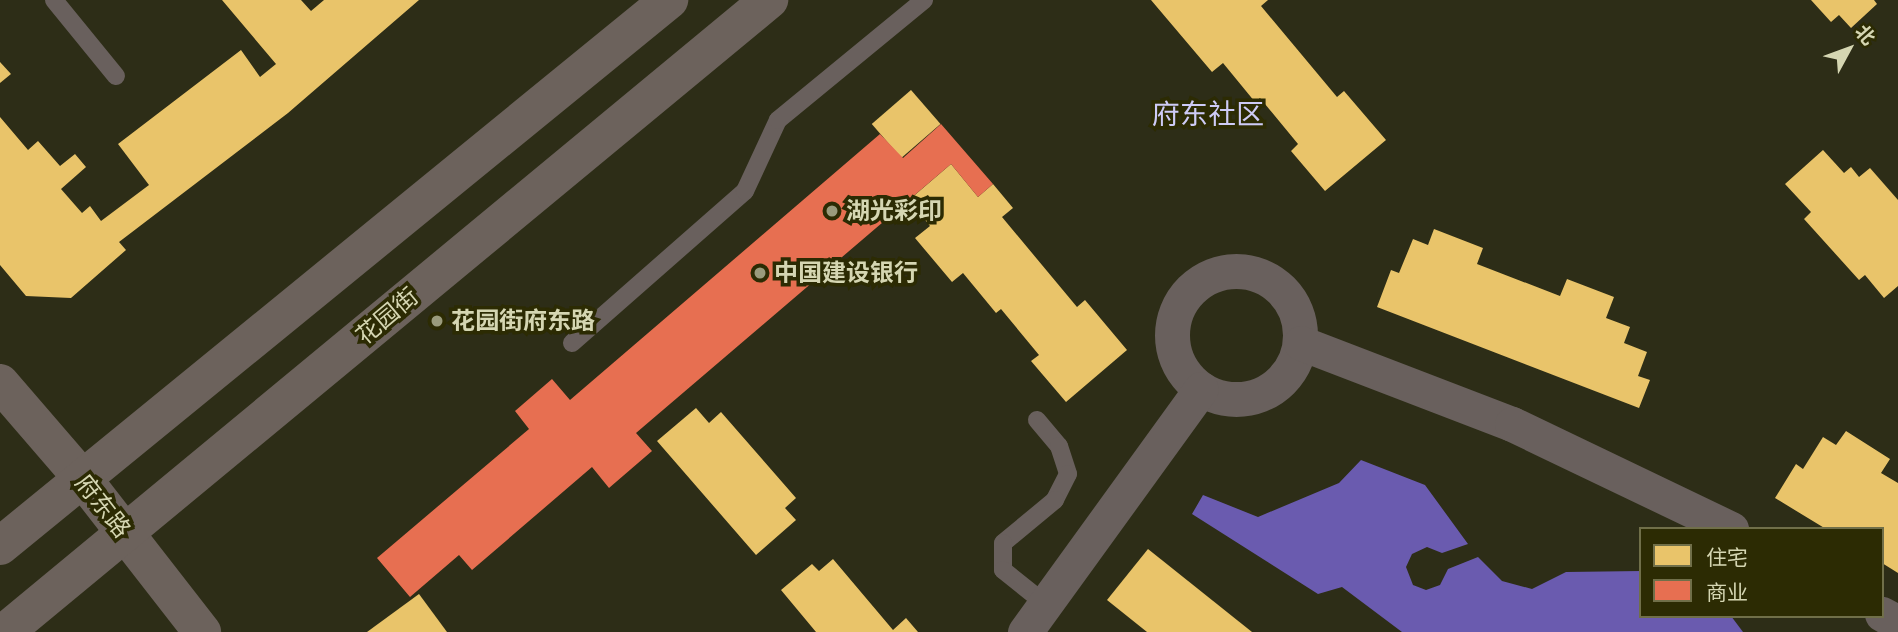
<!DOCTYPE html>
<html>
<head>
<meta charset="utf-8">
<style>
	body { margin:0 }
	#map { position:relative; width:1898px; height:632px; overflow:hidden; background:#2d2d17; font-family:Montserrat,"Noto Sans SC",sans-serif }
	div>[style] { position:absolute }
	.water>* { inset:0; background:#6a5baf }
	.homes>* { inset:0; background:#e9c46a; transform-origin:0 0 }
	.shops>* { inset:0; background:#e76f51 }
	.lane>* { height:18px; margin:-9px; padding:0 9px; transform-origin:9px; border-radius:9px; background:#69605d }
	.street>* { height:35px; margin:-17.5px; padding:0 17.5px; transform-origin:17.5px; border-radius:17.5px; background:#69605d }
	.street>.ring { margin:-17.5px; padding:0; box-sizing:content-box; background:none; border:35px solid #69605d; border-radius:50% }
	.secondary>* { height:38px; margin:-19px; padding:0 19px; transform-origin:19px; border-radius:19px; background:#6c625c }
	.dots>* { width:19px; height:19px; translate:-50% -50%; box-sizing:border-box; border:4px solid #2c2b03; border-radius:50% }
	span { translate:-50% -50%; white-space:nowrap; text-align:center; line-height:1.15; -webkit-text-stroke:7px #2c2b03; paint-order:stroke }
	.poi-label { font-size:24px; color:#d5d6b2; font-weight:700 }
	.left { translate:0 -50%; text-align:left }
	.street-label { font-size:24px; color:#d5d6b2 }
	.quarter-label { font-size:28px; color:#cecbf6 }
	.legend { position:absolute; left:1639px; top:527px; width:245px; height:91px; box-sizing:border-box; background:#2c2b03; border:2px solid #706f49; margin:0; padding:9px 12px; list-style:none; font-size:21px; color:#d5d6b2 }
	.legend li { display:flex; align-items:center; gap:14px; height:35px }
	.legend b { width:35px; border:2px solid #706f49 }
	.north { position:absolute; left:1814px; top:14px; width:70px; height:70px; -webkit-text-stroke:5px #2c2b03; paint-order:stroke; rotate:49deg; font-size:19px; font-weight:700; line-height:28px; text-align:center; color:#d5d6b2 }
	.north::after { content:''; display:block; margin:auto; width:24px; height:32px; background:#d5d6b2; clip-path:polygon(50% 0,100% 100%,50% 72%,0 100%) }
</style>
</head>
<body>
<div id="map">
	<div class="water">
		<div style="clip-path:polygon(1361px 460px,1425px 485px,1468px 544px,1442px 553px,1427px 547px,1412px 554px,1406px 567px,1413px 585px,1426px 590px,1440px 585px,1448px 569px,1478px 557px,1502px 581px,1532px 589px,1566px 572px,1641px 571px,1641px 616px,1731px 616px,1743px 632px,1402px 632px,1342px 587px,1318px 594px,1192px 514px,1203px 495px,1258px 517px,1339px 483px)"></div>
	</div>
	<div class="homes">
		<div style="clip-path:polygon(222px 0,301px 0,311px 11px,324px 0,419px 0,288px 113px,119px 242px,126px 250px,71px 298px,26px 296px,0 265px,0 117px,28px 150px,38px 141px,60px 166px,75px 154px,86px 167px,61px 189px,82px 213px,90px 206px,101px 221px,149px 185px,118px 144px,241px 50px,260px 77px,276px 64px)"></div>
		<div style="clip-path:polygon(1151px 0,1268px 0,1261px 6px,1337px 97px,1344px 91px,1386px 140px,1325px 191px,1291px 151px,1298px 144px,1260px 98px,1255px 102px,1223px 63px,1212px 72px)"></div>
		<div style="clip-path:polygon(1811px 0,1874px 0,1877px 4px,1851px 28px,1839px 15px,1831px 22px)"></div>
		<div style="clip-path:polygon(0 62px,11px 74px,0 83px)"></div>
		<div style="left:911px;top:90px;width:45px;height:52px;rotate:49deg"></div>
		<div style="clip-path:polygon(1823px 150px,1844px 173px,1851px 167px,1859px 177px,1870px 168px,1898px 200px,1898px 286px,1884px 298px,1865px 275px,1859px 280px,1804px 219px,1811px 212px,1785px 184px)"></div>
		<div style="clip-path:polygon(951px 164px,978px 197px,993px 184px,1013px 208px,1002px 217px,1077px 307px,1085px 300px,1127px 350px,1066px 402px,1031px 361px,1039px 355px,1001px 309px,996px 313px,963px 273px,952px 282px,915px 238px,930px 226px,909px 200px)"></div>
		<div style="clip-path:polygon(1434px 229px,1483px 248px,1477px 264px,1560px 296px,1567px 279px,1614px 297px,1606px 318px,1630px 327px,1624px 343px,1647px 352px,1638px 376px,1650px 380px,1639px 408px,1377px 307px,1391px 270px,1399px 273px,1413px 239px,1428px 245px)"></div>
		<div style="clip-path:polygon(696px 408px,709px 423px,721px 412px,796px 498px,785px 508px,796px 520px,756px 555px,657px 441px)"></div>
		<div style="clip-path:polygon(1846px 431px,1890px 459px,1881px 473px,1898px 483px,1898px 573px,1882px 563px,1882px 529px,1826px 529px,1775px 498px,1796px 464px,1803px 469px,1823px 437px,1836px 445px)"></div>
		<div style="clip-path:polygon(1148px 549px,1252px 632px,1147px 632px,1107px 600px)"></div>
		<div style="clip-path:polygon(833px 559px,893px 630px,906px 618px,918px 632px,816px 632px,781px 590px,812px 564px,819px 571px)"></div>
		<div style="clip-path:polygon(419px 594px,447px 632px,367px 632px)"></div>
	</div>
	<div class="shops">
		<div style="clip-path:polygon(941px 124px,993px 184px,978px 197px,951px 164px,636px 433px,652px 451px,609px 488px,592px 467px,472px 570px,459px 555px,410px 597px,377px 558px,529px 429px,515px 411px,552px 379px,570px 400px,880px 134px,903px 158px)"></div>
	</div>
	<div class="lane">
		<div style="left:54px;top:0;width:98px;rotate:50.8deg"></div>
		<div style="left:572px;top:343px;width:230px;rotate:-41.3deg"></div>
		<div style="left:745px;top:191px;width:78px;rotate:-65.1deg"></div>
		<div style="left:778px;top:120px;width:189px;rotate:-39.4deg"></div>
		<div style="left:1037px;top:420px;width:34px;rotate:50deg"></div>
		<div style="left:1059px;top:446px;width:29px;rotate:72deg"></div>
		<div style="left:1068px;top:474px;width:29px;rotate:117deg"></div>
		<div style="left:1055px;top:500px;width:67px;rotate:140.4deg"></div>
		<div style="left:1003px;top:543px;width:27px;rotate:90deg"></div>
		<div style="left:1003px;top:570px;width:58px;rotate:38.7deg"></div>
	</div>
	<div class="street">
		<div class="ring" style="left:1172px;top:271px;width:93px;height:93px"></div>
		<div style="left:1301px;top:343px;width:226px;rotate:21deg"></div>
		<div style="left:1512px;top:424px;width:243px;rotate:25.6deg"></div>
		<div style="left:1882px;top:614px;width:18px;rotate:29deg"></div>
		<div style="left:1025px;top:632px;width:300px;rotate:-54.1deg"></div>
	</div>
	<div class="secondary">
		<div style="left:0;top:383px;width:127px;rotate:49.2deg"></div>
		<div style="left:83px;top:479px;width:194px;rotate:52.1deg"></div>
		<div style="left:0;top:546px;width:864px;rotate:-39.22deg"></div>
		<div style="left:5px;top:632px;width:992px;rotate:-39.6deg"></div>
	</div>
	<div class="dots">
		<div style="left:832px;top:211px;background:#9a9b7c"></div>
		<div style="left:760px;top:273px;background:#9a9b7c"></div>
		<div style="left:437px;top:321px;background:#9a9b7c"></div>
	</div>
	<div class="poi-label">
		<span class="left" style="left:846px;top:211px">湖光彩印</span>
		<span class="left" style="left:774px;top:273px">中国建设银行</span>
		<span class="left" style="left:451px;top:321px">花园街府东路</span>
	</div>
	<div class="street-label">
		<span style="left:387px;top:316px;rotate:-40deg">花园街</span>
		<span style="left:103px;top:506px;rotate:52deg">府东路</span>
	</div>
	<div class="quarter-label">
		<span style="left:1208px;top:114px">府东社区</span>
	</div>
	<ul class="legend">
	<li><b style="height:19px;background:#e9c46a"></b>住宅</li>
	<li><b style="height:19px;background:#e76f51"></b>商业</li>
	</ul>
	<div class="north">北</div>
</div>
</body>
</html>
